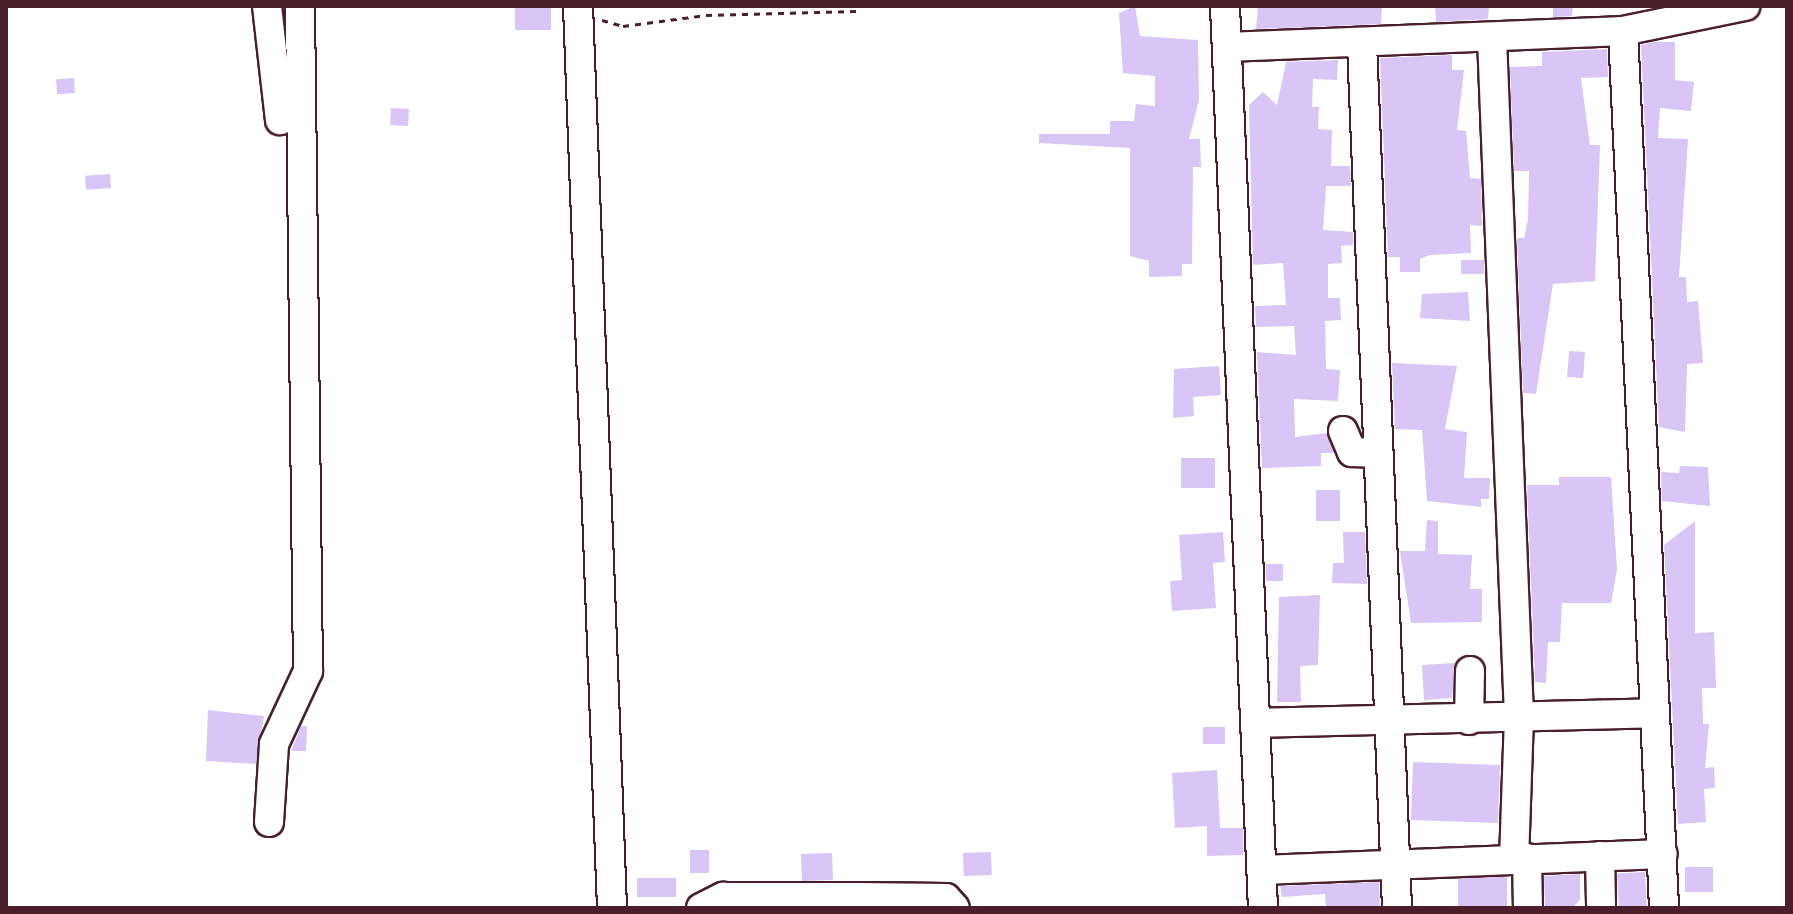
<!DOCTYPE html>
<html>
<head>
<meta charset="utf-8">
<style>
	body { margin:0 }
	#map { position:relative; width:1793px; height:914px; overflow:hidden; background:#fff; font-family:"Balsamiq Sans",sans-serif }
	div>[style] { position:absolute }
	.building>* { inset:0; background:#d9c5f6; transform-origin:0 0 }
	.path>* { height:3px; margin-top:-1.5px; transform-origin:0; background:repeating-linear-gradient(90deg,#4a1f2b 0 6px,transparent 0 12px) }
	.roads { filter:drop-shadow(2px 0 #4a1f2b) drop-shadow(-2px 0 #4a1f2b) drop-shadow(0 2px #4a1f2b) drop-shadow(0 -2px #4a1f2b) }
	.minor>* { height:28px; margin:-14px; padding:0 14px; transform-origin:14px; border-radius:14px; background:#fff }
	span { translate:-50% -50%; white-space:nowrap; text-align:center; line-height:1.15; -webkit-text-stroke:6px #fff; paint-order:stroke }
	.frame { position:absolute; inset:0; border:8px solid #4a1f2b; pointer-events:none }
</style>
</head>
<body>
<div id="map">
	<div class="building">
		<div style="left:515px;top:6px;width:36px;height:24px"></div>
		<div style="clip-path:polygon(1135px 6px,1140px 36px,1198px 40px,1199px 100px,1189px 139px,1200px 139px,1201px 167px,1193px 167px,1192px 264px,1182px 264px,1182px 276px,1149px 277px,1149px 261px,1130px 256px,1130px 148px,1039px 143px,1039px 134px,1110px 134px,1110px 121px,1134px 121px,1136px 104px,1155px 106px,1155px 76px,1123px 73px,1119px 13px)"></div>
		<div style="clip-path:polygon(1258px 6px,1382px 6px,1381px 24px,1256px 29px)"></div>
		<div style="clip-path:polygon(1435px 6px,1489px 6px,1488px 19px,1436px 22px)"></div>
		<div style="clip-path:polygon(1553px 6px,1573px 6px,1572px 16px,1553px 17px)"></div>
		<div style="clip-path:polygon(1654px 42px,1675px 42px,1675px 80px,1694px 82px,1691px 111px,1660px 108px,1658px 138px,1688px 139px,1679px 277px,1686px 277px,1687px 302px,1698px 301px,1703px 363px,1687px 364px,1685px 432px,1659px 427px,1641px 45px)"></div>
		<div style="clip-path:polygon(1607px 49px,1608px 77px,1581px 78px,1590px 145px,1600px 145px,1595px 281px,1553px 284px,1536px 394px,1523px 393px,1517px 238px,1524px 238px,1528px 220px,1529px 171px,1514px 171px,1510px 67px,1542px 66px,1542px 52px)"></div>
		<div style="clip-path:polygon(1452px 55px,1452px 70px,1464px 70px,1457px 130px,1466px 131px,1470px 178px,1481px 179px,1482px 226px,1470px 225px,1471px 253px,1430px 255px,1420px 259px,1420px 272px,1400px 272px,1400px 257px,1388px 257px,1380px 58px)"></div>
		<div style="clip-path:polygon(1338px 60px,1337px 80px,1313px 79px,1312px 107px,1319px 107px,1318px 129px,1332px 130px,1331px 166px,1350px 166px,1351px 186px,1326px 186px,1323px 230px,1353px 232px,1353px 245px,1341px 246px,1342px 263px,1328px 264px,1328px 298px,1340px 298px,1341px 320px,1325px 321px,1326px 369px,1340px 370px,1338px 401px,1294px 399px,1295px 437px,1327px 433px,1334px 453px,1321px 453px,1321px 466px,1262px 468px,1257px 352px,1296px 355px,1294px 326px,1256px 327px,1255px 306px,1286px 305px,1283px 263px,1253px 265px,1249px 105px,1263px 92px,1277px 105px,1286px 62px)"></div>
		<div style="left:74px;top:78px;width:15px;height:18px;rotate:86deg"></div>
		<div style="left:391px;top:108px;width:18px;height:17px;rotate:3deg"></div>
		<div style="left:110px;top:174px;width:14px;height:25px;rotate:86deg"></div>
		<div style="left:1461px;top:260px;width:23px;height:14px"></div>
		<div style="clip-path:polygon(1468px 292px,1470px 321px,1420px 318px,1422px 294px)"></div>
		<div style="left:1569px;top:351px;width:16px;height:26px;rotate:4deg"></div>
		<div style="clip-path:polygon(1392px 363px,1457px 366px,1445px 429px,1467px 432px,1464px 478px,1490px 478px,1489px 499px,1481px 499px,1481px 507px,1427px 501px,1422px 430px,1395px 429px)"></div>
		<div style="clip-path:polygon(1219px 366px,1221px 395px,1193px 397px,1194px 416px,1173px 418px,1174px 369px)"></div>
		<div style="left:1181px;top:458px;width:34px;height:30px"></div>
		<div style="clip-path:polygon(1680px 466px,1708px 467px,1710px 506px,1662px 501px,1661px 472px,1679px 473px)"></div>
		<div style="clip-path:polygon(1559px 477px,1611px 477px,1617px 570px,1611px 603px,1562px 603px,1560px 642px,1548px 642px,1546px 683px,1535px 682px,1527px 485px,1559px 485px)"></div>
		<div style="left:1340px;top:490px;width:31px;height:24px;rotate:90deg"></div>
		<div style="clip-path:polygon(1427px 520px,1438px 521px,1438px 554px,1472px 555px,1470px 589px,1482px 589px,1482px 622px,1411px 623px,1400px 551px,1425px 551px)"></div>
		<div style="clip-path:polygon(1695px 521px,1695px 633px,1714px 632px,1716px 688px,1702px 688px,1703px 724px,1709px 724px,1705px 768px,1714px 767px,1715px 788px,1704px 789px,1706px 822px,1678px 824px,1664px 545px)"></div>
		<div style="clip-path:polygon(1223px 532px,1225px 562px,1213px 563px,1216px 608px,1172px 611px,1170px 581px,1182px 580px,1179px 535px)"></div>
		<div style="clip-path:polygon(1343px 532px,1365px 532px,1367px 584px,1332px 583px,1333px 563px,1344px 563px)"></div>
		<div style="left:1283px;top:564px;width:17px;height:17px;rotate:90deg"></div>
		<div style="clip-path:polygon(1320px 595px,1318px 665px,1300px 666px,1301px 702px,1277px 702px,1279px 597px)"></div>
		<div style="clip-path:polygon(1455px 663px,1452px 698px,1424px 700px,1422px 665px)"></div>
		<div style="clip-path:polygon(208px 710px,264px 716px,256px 764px,206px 761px)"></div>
		<div style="clip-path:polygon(301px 726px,307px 726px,306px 751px,291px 751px)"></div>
		<div style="left:1203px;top:727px;width:22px;height:17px"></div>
		<div style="left:1500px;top:765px;width:58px;height:87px;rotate:92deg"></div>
		<div style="clip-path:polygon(1217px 770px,1220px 828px,1243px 828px,1243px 855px,1207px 856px,1207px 826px,1175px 828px,1172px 773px)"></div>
		<div style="left:690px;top:850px;width:19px;height:23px"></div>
		<div style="left:991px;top:852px;width:23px;height:28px;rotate:88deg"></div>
		<div style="left:832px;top:853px;width:27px;height:31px;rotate:88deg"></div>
		<div style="left:1685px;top:867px;width:28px;height:25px"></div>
		<div style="left:1645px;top:872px;width:36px;height:28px;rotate:87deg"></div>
		<div style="clip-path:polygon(1580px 874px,1580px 900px,1572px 908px,1545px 908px,1544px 876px)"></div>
		<div style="left:1507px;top:877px;width:31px;height:49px;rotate:90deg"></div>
		<div style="left:676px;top:878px;width:19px;height:39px;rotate:90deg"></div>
		<div style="clip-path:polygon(1379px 882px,1380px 908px,1326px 908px,1325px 894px,1282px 897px,1280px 886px)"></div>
	</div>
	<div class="path">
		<div style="left:602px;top:20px;width:22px;rotate:16deg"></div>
		<div style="left:623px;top:26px;width:84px;rotate:-7.5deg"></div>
		<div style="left:706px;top:15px;width:150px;rotate:-1.5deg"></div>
	</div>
	<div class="roads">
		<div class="minor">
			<div style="left:267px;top:6px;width:115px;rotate:83.5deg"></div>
			<div style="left:578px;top:6px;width:903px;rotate:87.84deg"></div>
			<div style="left:1225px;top:6px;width:903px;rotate:87.59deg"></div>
			<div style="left:1623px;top:31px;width:878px;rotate:87.32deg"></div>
			<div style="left:1492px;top:38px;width:680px;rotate:87.72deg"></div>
			<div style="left:1519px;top:717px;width:142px;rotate:92deg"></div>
			<div style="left:1362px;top:44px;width:865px;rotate:87.68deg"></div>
			<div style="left:1228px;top:47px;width:395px;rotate:-2.3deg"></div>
			<div style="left:1623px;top:31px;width:125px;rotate:-11.6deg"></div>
			<div style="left:1343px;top:431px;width:23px;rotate:67deg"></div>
			<div style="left:1352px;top:452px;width:26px;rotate:2deg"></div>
			<div style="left:1469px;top:720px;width:49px;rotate:-88.8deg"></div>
			<div style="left:1256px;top:723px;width:396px;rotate:-1.4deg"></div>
			<div style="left:269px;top:822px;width:78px;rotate:-86.3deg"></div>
			<div style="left:274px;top:744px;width:81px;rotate:-65deg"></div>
			<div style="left:308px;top:671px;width:665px;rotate:-90.69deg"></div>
			<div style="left:1600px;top:856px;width:48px;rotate:88.8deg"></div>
			<div style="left:1527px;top:858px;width:50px;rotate:88.9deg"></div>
			<div style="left:1262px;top:870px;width:401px;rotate:-2.3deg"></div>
			<div style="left:701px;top:908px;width:25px;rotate:-27deg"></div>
			<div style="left:723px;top:897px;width:134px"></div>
			<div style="left:857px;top:908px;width:11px;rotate:-90deg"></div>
			<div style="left:857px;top:897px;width:89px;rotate:0.6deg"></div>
			<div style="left:946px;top:898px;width:13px;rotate:48deg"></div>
		</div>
	</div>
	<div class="frame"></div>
</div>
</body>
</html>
